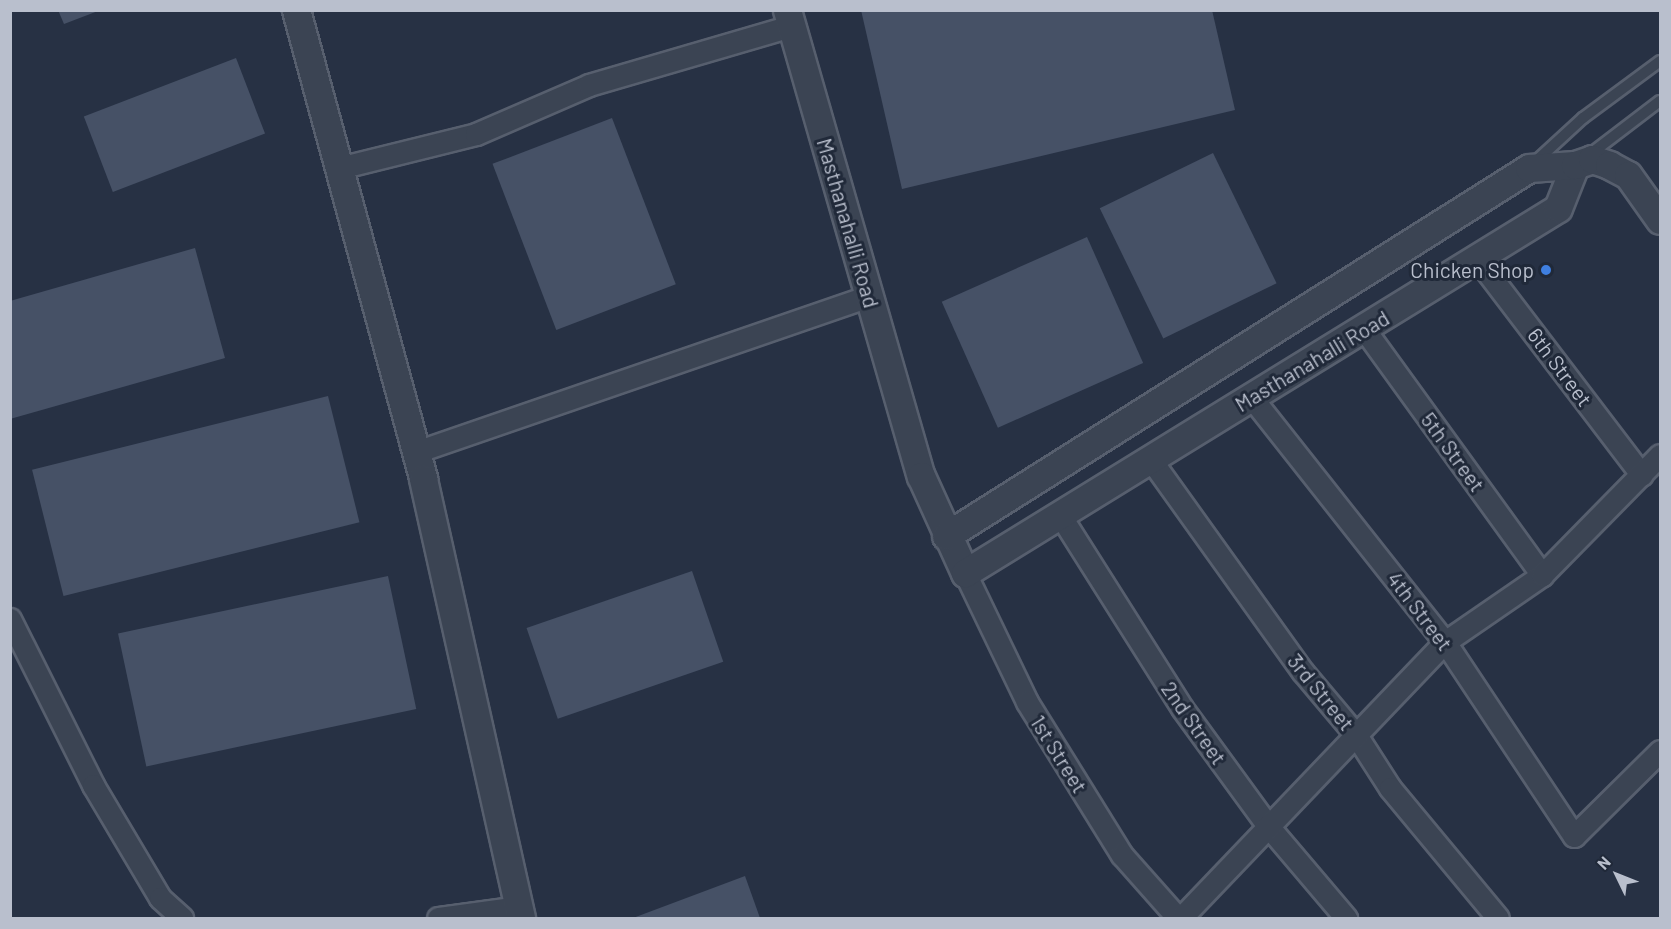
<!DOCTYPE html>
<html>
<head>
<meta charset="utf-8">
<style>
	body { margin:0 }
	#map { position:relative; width:1671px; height:929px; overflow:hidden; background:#273144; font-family:Barlow,sans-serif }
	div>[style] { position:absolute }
	.building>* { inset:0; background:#465166; transform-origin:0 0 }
	.roads { filter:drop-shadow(2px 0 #575f6e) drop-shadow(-2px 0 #575f6e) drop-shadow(0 2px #575f6e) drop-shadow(0 -2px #575f6e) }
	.service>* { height:10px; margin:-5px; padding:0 5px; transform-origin:5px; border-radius:5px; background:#3b4453 }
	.minor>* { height:21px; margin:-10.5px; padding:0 10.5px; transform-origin:10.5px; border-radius:10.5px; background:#3b4453 }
	.tertiary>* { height:27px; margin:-13.5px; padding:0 13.5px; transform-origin:13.5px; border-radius:13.5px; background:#3b4453 }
	.dots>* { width:16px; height:16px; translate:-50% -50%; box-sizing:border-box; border:3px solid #202939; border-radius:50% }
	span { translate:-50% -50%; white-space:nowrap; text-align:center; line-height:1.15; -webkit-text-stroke:6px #202939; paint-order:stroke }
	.street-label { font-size:21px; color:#b9bfcd }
	.poi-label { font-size:21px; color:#b9bfcd }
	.right { translate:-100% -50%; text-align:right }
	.frame { position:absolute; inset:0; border:12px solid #b9bfcd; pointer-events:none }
	.north { position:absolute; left:1587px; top:845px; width:60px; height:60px; -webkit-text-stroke:4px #202939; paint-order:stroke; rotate:313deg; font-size:16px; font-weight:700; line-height:24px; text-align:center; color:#b9bfcd }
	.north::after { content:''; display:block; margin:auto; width:21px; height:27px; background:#b9bfcd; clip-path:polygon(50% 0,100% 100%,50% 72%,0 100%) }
</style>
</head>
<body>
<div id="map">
	<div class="building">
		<div style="clip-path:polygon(58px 10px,98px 10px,98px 11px,64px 24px)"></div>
		<div style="clip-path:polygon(861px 10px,1212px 10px,1235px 110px,902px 189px)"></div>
		<div style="left:236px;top:58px;width:81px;height:163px;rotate:69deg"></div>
		<div style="left:612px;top:118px;width:178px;height:128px;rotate:69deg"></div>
		<div style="left:1213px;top:153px;width:145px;height:126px;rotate:64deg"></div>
		<div style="left:1087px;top:237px;width:138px;height:159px;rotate:66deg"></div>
		<div style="clip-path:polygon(195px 248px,225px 358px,10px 419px,10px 301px)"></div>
		<div style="left:328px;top:396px;width:130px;height:305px;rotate:76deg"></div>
		<div style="left:692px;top:571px;width:96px;height:175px;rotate:71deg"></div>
		<div style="left:388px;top:576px;width:136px;height:276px;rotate:78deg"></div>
		<div style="clip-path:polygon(745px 876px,760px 918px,633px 918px)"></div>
	</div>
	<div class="roads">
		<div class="service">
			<div style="left:1589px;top:155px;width:89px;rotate:-37.3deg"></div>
			<div style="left:1534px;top:163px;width:67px;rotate:-42.6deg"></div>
			<div style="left:1583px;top:118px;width:96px;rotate:-36.5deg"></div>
		</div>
		<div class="minor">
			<div style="left:339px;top:168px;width:141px;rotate:-13.9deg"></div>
			<div style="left:476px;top:134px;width:123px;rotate:-23.4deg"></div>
			<div style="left:589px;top:85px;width:210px;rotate:-16.3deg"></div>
			<div style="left:1478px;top:260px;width:270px;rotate:52.7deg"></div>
			<div style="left:1364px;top:329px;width:304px;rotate:54.1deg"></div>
			<div style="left:1252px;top:398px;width:311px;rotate:51.7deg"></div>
			<div style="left:1445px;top:642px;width:233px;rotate:56.4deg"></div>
			<div style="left:1574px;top:836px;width:121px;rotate:-44.7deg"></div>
			<div style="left:416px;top:452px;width:479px;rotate:-19deg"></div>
			<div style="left:1151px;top:460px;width:261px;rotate:54.4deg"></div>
			<div style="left:1303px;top:672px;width:82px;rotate:49.9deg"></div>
			<div style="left:1356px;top:735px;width:63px;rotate:57.3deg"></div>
			<div style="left:1390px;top:788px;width:169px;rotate:50.3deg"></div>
			<div style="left:1060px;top:515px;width:228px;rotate:57.7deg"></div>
			<div style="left:1182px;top:708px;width:146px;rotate:53.9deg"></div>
			<div style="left:1268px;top:826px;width:121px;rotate:49.7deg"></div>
			<div style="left:965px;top:573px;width:143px;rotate:64.3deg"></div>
			<div style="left:1027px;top:702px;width:180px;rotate:58.2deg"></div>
			<div style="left:1122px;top:855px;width:84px;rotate:48.4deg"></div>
			<div style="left:10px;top:619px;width:186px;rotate:63.4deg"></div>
			<div style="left:93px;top:785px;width:131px;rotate:59.3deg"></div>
			<div style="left:160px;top:898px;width:30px;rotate:42deg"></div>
			<div style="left:438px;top:918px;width:81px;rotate:-7.8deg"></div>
			<div style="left:1181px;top:918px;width:382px;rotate:-46.3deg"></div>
			<div style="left:1445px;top:642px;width:118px;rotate:-34.6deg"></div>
			<div style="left:1542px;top:575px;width:168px;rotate:-45.5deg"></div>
		</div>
		<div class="tertiary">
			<div style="left:296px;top:10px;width:486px;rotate:74.8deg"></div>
			<div style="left:423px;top:479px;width:450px;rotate:77.4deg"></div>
			<div style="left:787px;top:10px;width:485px;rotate:74deg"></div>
			<div style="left:921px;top:476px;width:107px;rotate:65.6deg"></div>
			<div style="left:965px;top:573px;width:696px;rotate:-31.61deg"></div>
			<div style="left:1558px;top:208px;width:46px;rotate:-68.4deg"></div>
			<div style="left:946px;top:536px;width:689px;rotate:-32.26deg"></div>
			<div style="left:1529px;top:168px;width:46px;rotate:-3.7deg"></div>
			<div style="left:1575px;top:165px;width:18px;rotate:-19deg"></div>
			<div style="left:1592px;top:159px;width:18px;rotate:19deg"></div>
			<div style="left:1609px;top:165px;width:21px;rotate:28deg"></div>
			<div style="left:1628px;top:175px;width:55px;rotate:54.6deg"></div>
		</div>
	</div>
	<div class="dots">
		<div style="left:1546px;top:270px;background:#3f7fe0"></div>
	</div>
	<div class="street-label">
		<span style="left:848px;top:223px;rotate:74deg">Masthanahalli Road</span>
		<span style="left:1312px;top:361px;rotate:-31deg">Masthanahalli Road</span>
		<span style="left:1560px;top:367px;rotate:53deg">6th Street</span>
		<span style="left:1453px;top:452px;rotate:54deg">5th Street</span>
		<span style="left:1420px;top:611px;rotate:53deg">4th Street</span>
		<span style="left:1321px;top:692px;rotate:51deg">3rd Street</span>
		<span style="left:1194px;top:723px;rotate:55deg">2nd Street</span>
		<span style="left:1059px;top:754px;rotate:58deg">1st Street</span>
	</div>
	<div class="poi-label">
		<span class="right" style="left:1534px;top:270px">Chicken Shop</span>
	</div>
	<div class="frame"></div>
	<div class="north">N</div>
</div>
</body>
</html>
